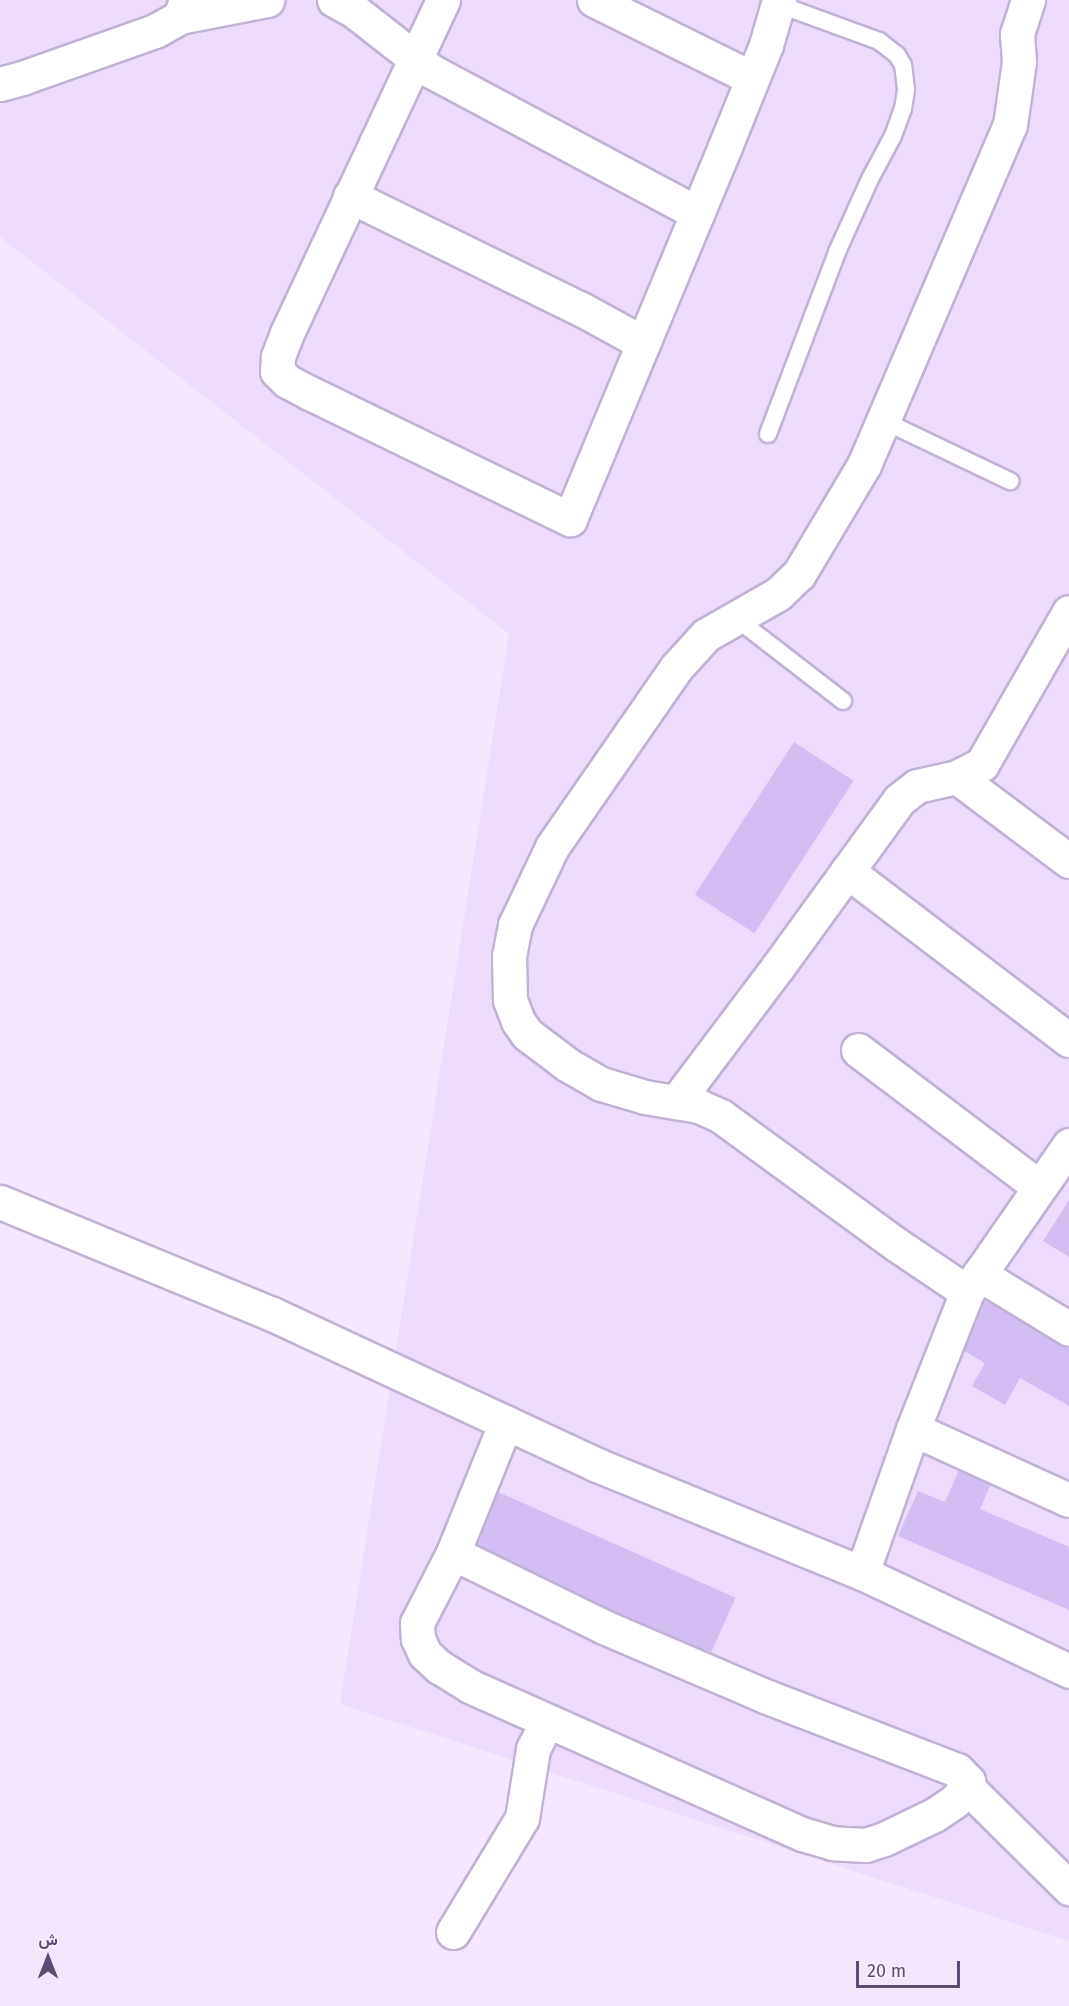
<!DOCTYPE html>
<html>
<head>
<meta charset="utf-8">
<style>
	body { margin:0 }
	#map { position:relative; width:1069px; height:2006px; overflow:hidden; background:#f4e7fd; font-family:"Fira Sans",Vazirmatn,sans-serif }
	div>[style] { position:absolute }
	.residential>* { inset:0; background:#ecdbfa }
	.building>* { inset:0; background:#d3bef3; transform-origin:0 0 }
	.roads { filter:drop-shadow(2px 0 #c1b2d4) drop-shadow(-2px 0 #c1b2d4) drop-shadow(0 2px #c1b2d4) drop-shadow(0 -2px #c1b2d4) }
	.lane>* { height:16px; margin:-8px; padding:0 8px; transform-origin:8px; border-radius:8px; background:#fff }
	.street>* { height:33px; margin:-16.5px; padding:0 16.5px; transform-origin:16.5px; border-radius:16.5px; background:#fff }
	span { translate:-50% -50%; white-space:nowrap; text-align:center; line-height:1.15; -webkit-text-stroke:5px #f8eeff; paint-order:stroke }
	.north { position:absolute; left:18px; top:1928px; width:60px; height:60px; -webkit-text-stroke:4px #f8eeff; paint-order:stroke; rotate:0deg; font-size:16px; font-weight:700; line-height:24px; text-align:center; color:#5a4b77 }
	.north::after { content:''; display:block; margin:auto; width:21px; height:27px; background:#5a4b77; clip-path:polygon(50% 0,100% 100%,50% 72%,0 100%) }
	.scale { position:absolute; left:856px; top:1961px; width:104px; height:27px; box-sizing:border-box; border:3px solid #5a4b77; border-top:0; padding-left:8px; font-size:18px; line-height:21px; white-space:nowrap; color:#5a4b77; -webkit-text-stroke:4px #f8eeff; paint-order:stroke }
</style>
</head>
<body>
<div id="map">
	<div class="residential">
		<div style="clip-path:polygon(0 0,1069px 0,1069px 1941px,340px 1704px,509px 634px,0 237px)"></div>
	</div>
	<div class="building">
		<div style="left:794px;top:742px;width:71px;height:182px;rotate:33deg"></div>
		<div style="clip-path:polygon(1069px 1200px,1069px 1257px,1043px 1241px)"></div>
		<div style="clip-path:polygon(986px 1295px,1069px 1342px,1069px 1406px,1020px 1378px,1005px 1405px,972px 1386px,985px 1363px,957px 1347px)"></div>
		<div style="clip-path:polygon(961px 1465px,993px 1479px,980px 1509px,1069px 1547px,1069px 1610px,898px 1536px,918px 1491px,945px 1502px)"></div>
		<div style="left:487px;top:1487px;width:272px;height:68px;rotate:24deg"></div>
	</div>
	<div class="roads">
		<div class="lane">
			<div style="left:884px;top:421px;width:140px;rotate:25.5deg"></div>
			<div style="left:768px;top:434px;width:195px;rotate:-69.2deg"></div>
			<div style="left:837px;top:252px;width:80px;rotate:-65.7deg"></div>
			<div style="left:870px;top:179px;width:49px;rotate:-61.9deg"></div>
			<div style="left:893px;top:136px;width:29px;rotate:-70deg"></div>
			<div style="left:903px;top:109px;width:20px;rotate:-81deg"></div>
			<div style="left:906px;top:89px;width:24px;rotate:-97deg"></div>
			<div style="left:903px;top:65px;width:12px;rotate:-121deg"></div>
			<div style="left:897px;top:55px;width:23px;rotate:-142deg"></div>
			<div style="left:879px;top:41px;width:108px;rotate:-159.9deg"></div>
			<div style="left:737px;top:619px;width:134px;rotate:37.7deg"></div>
		</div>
		<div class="street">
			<div style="left:334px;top:0;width:21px;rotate:28deg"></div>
			<div style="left:353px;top:10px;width:99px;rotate:38deg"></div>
			<div style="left:431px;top:71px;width:302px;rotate:28.1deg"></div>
			<div style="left:443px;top:0;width:368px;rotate:115.1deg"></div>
			<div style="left:287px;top:333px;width:26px;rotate:111deg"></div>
			<div style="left:278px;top:357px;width:14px;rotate:94deg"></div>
			<div style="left:277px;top:371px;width:14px;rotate:45deg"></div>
			<div style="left:287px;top:381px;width:26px;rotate:28deg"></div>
			<div style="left:310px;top:393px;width:289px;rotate:25.9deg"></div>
			<div style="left:570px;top:519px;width:401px;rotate:-67.4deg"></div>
			<div style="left:724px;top:149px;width:112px;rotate:-68deg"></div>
			<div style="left:766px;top:45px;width:47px;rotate:-73.9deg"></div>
			<div style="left:594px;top:0;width:176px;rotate:26.3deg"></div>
			<div style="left:180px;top:17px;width:89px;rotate:-11.1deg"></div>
			<div style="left:0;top:84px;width:23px;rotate:-15deg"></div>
			<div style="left:22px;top:78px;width:141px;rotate:-19.5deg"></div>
			<div style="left:155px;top:31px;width:29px;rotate:-29deg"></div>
			<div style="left:180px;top:17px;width:18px;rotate:-71deg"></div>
			<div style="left:350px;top:196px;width:257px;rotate:26.1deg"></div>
			<div style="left:581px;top:309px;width:71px;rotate:28.7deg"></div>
			<div style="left:957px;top:777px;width:140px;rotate:36.9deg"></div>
			<div style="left:847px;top:871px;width:279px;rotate:37.3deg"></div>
			<div style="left:858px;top:1050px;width:227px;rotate:37.1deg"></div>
			<div style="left:676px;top:1102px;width:168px;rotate:-53deg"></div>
			<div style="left:777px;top:968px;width:208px;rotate:-54deg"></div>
			<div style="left:899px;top:800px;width:23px;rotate:-38deg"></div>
			<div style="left:917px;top:786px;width:41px;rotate:-12.7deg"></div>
			<div style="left:957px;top:777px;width:28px;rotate:-27deg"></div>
			<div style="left:982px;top:764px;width:175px;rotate:-60.2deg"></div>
			<div style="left:0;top:1202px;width:294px;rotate:22.4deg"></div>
			<div style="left:272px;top:1314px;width:358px;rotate:24.9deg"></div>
			<div style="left:597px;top:1465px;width:286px;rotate:22.2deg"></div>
			<div style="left:862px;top:1573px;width:229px;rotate:25.3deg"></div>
			<div style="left:979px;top:1274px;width:105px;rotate:31.4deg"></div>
			<div style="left:967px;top:1292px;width:84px;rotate:-146.1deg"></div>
			<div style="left:897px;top:1245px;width:218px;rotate:-143.8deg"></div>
			<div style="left:721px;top:1116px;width:24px;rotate:-156deg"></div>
			<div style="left:699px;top:1106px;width:55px;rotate:-170.5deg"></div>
			<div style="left:645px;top:1097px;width:46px;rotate:-163.5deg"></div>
			<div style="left:601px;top:1084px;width:38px;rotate:-150deg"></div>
			<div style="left:568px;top:1065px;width:51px;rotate:-142.9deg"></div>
			<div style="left:527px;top:1034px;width:16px;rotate:-125deg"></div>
			<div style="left:518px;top:1021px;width:22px;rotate:-111deg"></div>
			<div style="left:510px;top:1000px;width:44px;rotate:-91.3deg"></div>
			<div style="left:509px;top:956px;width:32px;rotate:-79deg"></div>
			<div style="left:515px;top:925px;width:86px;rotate:-64.6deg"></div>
			<div style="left:552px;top:847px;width:218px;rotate:-55.3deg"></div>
			<div style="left:676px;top:668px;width:45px;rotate:-47.7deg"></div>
			<div style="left:706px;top:635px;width:83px;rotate:-29.7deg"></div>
			<div style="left:778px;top:594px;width:29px;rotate:-44deg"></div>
			<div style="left:799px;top:574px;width:127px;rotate:-59.2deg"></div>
			<div style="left:864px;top:465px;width:370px;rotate:-66.8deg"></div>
			<div style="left:1010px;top:125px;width:64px;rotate:-81.9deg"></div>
			<div style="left:1019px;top:62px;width:28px;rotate:-94deg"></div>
			<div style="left:1017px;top:34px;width:36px;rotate:-72deg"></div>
			<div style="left:913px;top:1429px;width:171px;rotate:24.5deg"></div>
			<div style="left:453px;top:1553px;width:168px;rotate:26.1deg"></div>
			<div style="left:604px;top:1627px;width:175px;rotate:23.2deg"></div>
			<div style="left:765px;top:1696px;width:206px;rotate:21.1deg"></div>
			<div style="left:957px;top:1770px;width:16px;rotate:45deg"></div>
			<div style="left:968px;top:1781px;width:6px;rotate:99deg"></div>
			<div style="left:967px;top:1787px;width:18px;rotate:131deg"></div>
			<div style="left:955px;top:1801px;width:25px;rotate:146deg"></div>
			<div style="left:934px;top:1815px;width:55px;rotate:154.4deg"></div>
			<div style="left:884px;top:1839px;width:19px;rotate:162deg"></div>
			<div style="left:866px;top:1845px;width:33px;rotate:-177deg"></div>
			<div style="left:833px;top:1843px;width:32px;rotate:-164deg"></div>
			<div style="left:802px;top:1834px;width:363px;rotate:-156deg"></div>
			<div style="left:470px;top:1686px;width:36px;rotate:-148deg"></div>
			<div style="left:439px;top:1667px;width:19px;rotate:-137deg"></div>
			<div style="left:425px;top:1654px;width:17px;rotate:-115deg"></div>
			<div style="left:418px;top:1639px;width:16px;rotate:-94deg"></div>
			<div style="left:417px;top:1623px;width:79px;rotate:-62.8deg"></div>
			<div style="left:453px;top:1553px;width:141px;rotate:-68deg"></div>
			<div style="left:862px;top:1573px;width:153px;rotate:-70.5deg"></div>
			<div style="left:913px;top:1429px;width:147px;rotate:-68.5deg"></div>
			<div style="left:967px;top:1292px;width:179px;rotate:-55.2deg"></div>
			<div style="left:967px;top:1787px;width:144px;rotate:44.7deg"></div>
			<div style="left:453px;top:1932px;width:133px;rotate:-58.8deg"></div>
			<div style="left:522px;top:1818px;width:70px;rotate:-80.9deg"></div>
			<div style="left:533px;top:1749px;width:31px;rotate:-63deg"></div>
		</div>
	</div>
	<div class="north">ش</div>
	<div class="scale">20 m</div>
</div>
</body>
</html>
